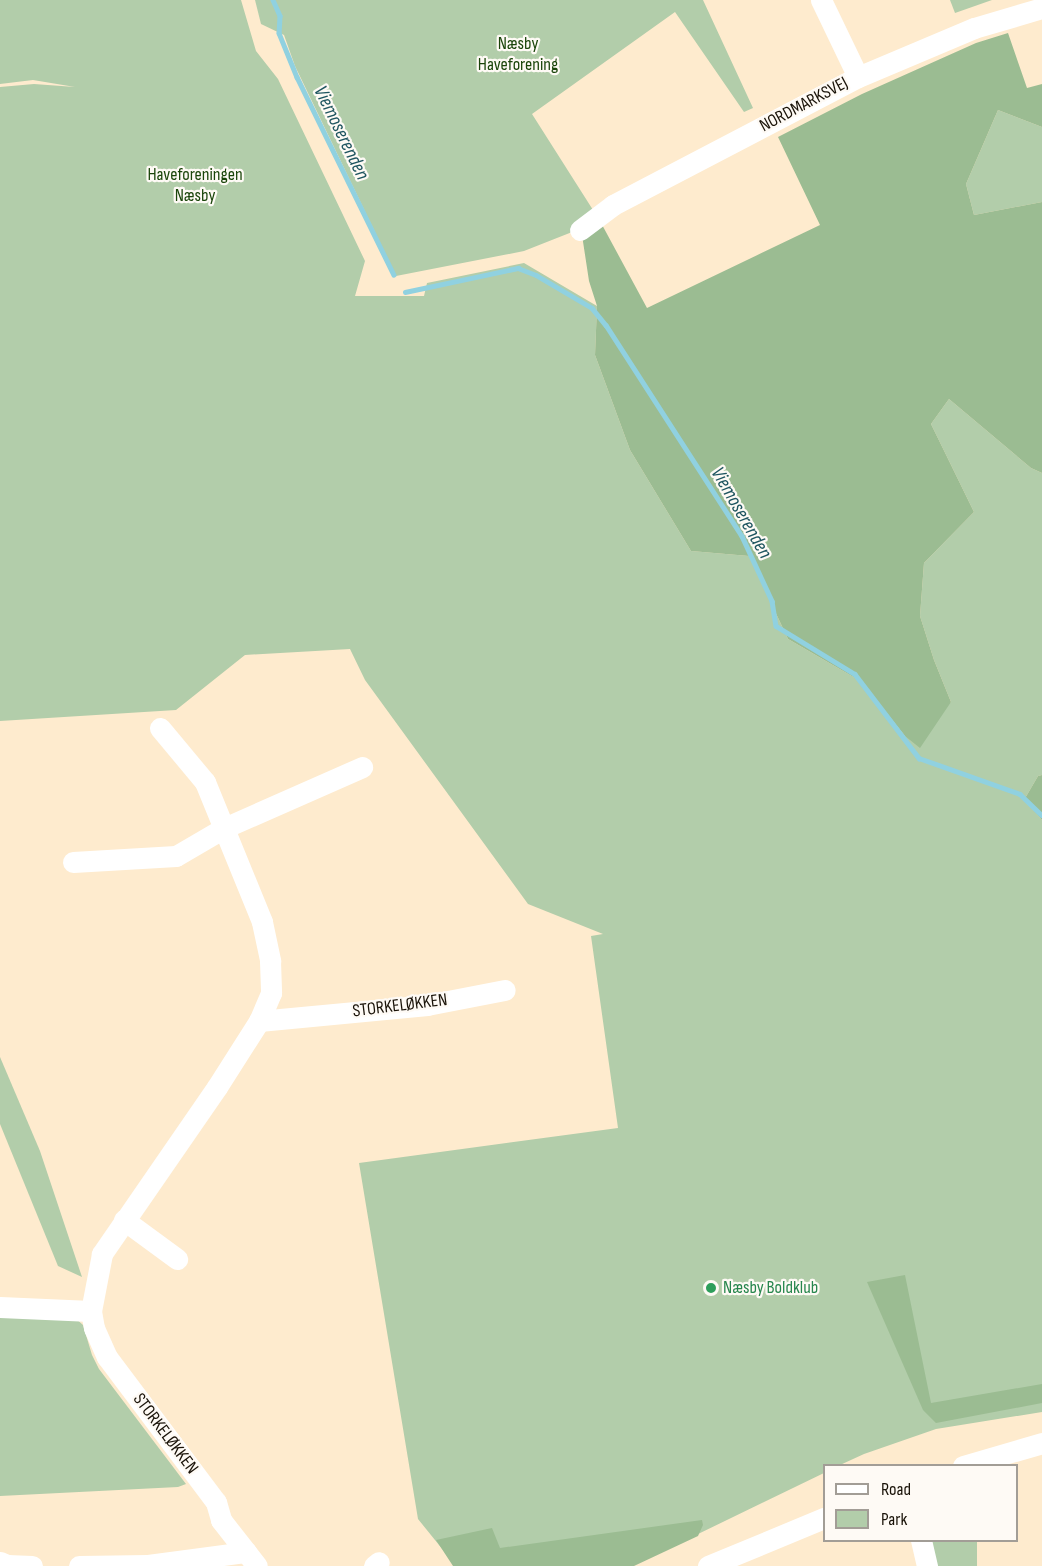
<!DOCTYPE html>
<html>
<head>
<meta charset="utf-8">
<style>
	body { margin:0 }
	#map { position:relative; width:1042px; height:1566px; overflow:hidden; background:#feebce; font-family:"Sofia Sans Condensed",sans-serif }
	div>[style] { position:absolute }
	.green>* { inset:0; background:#b2cdaa; transform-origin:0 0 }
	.forest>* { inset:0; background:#9bbc92 }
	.stream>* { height:4.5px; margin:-2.25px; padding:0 2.25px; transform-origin:2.25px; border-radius:2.25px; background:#90d1e0 }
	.minor>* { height:21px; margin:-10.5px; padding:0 10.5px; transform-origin:10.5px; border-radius:10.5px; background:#fff }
	.dots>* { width:16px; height:16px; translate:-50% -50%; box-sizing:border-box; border:3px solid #fefaf5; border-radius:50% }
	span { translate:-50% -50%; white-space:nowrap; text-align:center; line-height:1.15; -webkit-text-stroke:4.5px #fefaf5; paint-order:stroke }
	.park-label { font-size:18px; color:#1a450a }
	.street-label { font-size:18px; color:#191208 }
	.leisure-label { font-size:18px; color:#27864d }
	.left { translate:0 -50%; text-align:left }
	.water-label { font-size:20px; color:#1f5560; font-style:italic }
	.legend { position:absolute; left:823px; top:1464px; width:195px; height:78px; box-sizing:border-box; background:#fefaf5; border:2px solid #a29d96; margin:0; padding:8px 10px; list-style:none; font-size:18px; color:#191208 }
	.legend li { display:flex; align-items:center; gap:12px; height:30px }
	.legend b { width:30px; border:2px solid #a29d96 }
</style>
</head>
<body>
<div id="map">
	<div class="green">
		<div style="clip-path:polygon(0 0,241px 0,256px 51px,278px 79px,365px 261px,355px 296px,424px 296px,427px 283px,524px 263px,597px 306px,595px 355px,630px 450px,691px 551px,749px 556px,788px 639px,862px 682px,905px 736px,951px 702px,934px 660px,920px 616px,924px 563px,974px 512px,931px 424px,949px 399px,1031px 468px,1042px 473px,1042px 775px,1038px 776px,1024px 800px,1042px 820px,1042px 1412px,936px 1429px,864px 1454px,840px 1465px,824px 1466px,824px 1473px,632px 1566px,456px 1566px,418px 1519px,359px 1163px,618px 1128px,591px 936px,603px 934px,528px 904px,365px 680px,350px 649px,245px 655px,176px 710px,0 721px,0 87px,34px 84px,75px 87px,33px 80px,0 84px)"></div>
		<div style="clip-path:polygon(255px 0,703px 0,753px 108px,744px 112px,675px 12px,532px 114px,600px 221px,524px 251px,396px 276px,295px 66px,284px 35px,261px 24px)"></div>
		<div style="clip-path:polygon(950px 0,992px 0,955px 13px)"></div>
		<div style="clip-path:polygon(998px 110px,1042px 127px,1042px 202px,974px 215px,966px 184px)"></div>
		<div style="clip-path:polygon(0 1057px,40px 1151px,82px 1277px,58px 1266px,0 1124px)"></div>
		<div style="clip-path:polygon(0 1316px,73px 1316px,83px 1325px,92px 1355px,99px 1369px,186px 1484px,178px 1487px,0 1496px)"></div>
		<div style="left:928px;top:1541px;width:49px;height:26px"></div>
	</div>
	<div class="forest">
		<div style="clip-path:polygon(1008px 33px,1027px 88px,1042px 84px,1042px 127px,998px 110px,966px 184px,974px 215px,1042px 202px,1042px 473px,1031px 468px,949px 399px,931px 424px,974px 512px,924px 563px,920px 616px,934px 660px,951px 702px,920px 748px,905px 736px,862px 682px,788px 639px,749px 556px,691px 551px,630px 450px,595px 355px,597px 306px,589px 281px,582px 235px,600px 221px,647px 308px,820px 225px,778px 137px,862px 94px,976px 43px)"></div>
		<div style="clip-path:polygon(1042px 775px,1042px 820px,1024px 800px,1038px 776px)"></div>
		<div style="clip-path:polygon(905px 1275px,931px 1403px,1042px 1384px,1042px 1403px,936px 1423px,923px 1410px,867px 1282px)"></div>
		<div style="clip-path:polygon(702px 1520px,703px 1525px,698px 1536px,634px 1566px,453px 1566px,436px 1540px,492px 1528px,500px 1548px)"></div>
	</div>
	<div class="stream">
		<div style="left:273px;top:0;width:17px;rotate:66deg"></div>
		<div style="left:280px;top:16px;width:17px;rotate:93deg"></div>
		<div style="left:279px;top:33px;width:48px;rotate:67.8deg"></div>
		<div style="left:297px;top:77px;width:220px;rotate:63.9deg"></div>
		<div style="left:405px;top:292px;width:116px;rotate:-12deg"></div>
		<div style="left:518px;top:268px;width:19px;rotate:21deg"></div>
		<div style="left:536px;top:275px;width:65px;rotate:30.5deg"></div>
		<div style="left:592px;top:308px;width:22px;rotate:51deg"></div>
		<div style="left:606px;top:325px;width:251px;rotate:57.2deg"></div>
		<div style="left:742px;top:536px;width:72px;rotate:65.2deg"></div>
		<div style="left:772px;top:601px;width:25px;rotate:81deg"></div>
		<div style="left:776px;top:626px;width:92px;rotate:31.3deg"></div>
		<div style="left:855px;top:674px;width:106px;rotate:52.7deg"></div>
		<div style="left:919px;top:758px;width:107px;rotate:19.6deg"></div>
		<div style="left:1020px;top:794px;width:30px;rotate:44deg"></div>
	</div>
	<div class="minor">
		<div style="left:821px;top:0;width:85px;rotate:64.3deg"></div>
		<div style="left:580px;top:230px;width:41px;rotate:-37.1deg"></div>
		<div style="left:613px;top:205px;width:276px;rotate:-27.6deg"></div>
		<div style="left:858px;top:77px;width:126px;rotate:-22.9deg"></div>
		<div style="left:974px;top:28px;width:71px;rotate:-16.4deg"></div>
		<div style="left:160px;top:728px;width:70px;rotate:50.2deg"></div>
		<div style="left:205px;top:782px;width:151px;rotate:67.8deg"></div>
		<div style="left:262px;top:922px;width:40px;rotate:78deg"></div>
		<div style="left:270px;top:961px;width:32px;rotate:88deg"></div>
		<div style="left:271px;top:993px;width:30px;rotate:113deg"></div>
		<div style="left:259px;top:1021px;width:78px;rotate:122.5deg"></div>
		<div style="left:217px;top:1087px;width:203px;rotate:124.6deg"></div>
		<div style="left:102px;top:1254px;width:58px;rotate:100.9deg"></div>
		<div style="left:91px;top:1311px;width:17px;rotate:80deg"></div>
		<div style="left:94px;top:1328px;width:32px;rotate:66deg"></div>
		<div style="left:107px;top:1357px;width:181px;rotate:53.1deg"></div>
		<div style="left:216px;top:1502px;width:19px;rotate:74deg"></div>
		<div style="left:221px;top:1520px;width:58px;rotate:52deg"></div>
		<div style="left:73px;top:862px;width:103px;rotate:-3.3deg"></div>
		<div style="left:176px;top:856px;width:56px;rotate:-30.3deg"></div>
		<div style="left:224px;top:828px;width:151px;rotate:-23.8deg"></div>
		<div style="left:259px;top:1021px;width:169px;rotate:-5.4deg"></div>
		<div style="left:427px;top:1005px;width:79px;rotate:-10.9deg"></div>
		<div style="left:124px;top:1220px;width:66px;rotate:36.3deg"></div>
		<div style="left:0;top:1307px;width:91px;rotate:2.5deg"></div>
		<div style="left:963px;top:1466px;width:82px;rotate:-16.2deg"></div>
		<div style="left:921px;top:1540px;width:27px;rotate:77deg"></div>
		<div style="left:0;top:1562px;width:8px;rotate:23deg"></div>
		<div style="left:7px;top:1565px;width:25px;rotate:2deg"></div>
		<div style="left:79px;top:1566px;width:69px;rotate:-0.8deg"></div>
		<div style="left:148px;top:1565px;width:99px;rotate:-7.6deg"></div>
		<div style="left:374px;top:1566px;width:6px;rotate:-39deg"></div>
		<div style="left:708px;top:1566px;width:126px;rotate:-22.5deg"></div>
	</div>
	<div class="dots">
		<div style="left:711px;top:1288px;background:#2e9e5b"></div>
	</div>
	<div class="park-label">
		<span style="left:518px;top:55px">Næsby<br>Haveforening</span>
		<span style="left:195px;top:186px">Haveforeningen<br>Næsby</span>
	</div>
	<div class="street-label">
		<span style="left:804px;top:105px;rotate:-28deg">NORDMARKSVEJ</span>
		<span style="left:400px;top:1006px;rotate:-7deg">STORKELØKKEN</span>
		<span style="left:165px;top:1434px;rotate:53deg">STORKELØKKEN</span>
	</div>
	<div class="leisure-label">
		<span class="left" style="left:723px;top:1288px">Næsby Boldklub</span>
	</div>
	<div class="water-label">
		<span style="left:341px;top:133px;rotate:64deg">Viemoserenden</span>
		<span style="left:741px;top:513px;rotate:60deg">Viemoserenden</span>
	</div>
	<ul class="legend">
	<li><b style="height:8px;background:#fff"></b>Road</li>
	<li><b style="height:16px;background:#b2cdaa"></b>Park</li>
	</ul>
</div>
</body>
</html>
